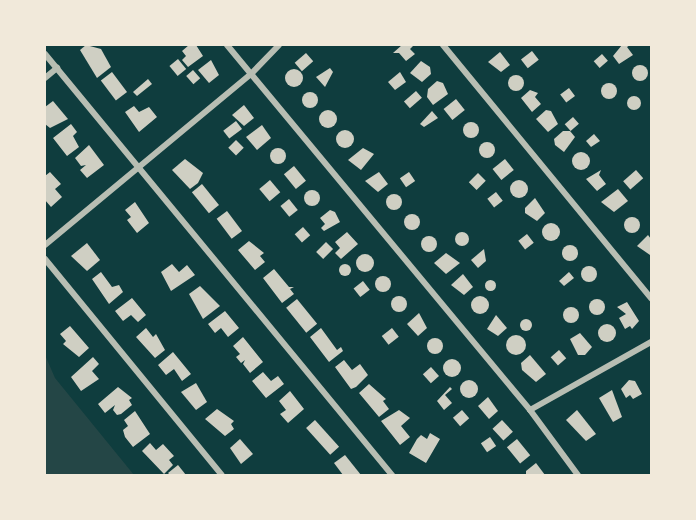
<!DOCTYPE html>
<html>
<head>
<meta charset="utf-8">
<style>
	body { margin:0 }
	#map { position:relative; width:696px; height:520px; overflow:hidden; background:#0f3d3e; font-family:Karla,sans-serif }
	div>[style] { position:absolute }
	.green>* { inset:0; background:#244646 }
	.building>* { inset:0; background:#cfcfc3; transform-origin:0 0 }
	.round { border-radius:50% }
	.minor>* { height:6px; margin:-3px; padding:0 3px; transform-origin:3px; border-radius:3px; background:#b8beb3 }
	span { translate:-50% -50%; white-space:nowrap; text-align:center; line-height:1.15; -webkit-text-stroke:6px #f1e9da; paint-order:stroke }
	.frame { position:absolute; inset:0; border:46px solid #f1e9da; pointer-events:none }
</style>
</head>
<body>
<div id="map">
	<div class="green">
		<div style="clip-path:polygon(45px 355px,55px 378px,134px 475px,45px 475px)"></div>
	</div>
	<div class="building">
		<div style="clip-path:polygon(86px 45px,101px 49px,111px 67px,97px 78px,80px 50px)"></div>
		<div style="clip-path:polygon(189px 45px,196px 45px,203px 56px,188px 67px,182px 60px,186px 56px,182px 51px)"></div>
		<div style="clip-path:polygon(402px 45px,413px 46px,410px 49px,415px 54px,406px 61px,399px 53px,393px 53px)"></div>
		<div style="clip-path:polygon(622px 45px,630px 45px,627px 47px,633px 55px,619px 64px,613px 56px)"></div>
		<div style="left:532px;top:51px;width:11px;height:14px;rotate:52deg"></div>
		<div style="clip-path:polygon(500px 52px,510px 65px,501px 72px,488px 62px)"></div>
		<div style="left:306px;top:53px;width:11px;height:15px;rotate:49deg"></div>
		<div style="left:602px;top:54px;width:9px;height:11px;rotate:49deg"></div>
		<div style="left:178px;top:59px;width:13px;height:11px;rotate:51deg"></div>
		<div style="clip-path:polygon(211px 60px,219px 75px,209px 83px,198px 70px)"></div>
		<div style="clip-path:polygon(421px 61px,430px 67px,431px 74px,422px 82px,410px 73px)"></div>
		<div class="round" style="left:632px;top:65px;width:16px;height:16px"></div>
		<div style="clip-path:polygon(330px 68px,333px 72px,325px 87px,316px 77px)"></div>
		<div class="round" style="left:285px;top:69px;width:18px;height:18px"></div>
		<div style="left:193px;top:70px;width:11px;height:9px;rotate:49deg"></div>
		<div style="left:112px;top:72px;width:25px;height:14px;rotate:53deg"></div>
		<div style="clip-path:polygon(400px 72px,406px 82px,395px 90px,388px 82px)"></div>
		<div class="round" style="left:508px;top:75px;width:16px;height:16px"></div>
		<div style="clip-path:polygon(148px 79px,152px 84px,137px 96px,133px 92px)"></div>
		<div style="clip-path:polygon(437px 81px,443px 83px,448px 94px,433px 105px,427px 97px,428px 89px)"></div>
		<div class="round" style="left:601px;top:83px;width:16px;height:16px"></div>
		<div style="left:569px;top:88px;width:10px;height:11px;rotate:53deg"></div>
		<div style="clip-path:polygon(530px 90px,538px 93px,535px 97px,541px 104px,532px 112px,521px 98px)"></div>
		<div style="left:416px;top:91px;width:9px;height:16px;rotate:49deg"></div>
		<div class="round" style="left:302px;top:92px;width:16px;height:16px"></div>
		<div class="round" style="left:627px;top:96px;width:14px;height:14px"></div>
		<div style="left:456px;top:99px;width:14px;height:16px;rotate:51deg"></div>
		<div style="clip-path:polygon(53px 101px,68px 119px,50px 128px,45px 124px,45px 107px)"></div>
		<div style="clip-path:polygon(244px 105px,254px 118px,244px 126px,232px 115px)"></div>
		<div style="clip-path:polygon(134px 106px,139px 112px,149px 107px,157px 117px,139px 132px,125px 112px)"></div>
		<div class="round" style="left:319px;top:110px;width:18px;height:18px"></div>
		<div style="clip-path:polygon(546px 110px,551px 111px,558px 124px,548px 132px,536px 119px)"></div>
		<div style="clip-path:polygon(432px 111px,438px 118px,424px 127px,420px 124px)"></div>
		<div style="left:573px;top:117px;width:9px;height:11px;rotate:49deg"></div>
		<div style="left:236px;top:121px;width:10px;height:16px;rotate:53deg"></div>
		<div class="round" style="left:463px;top:122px;width:16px;height:16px"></div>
		<div style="clip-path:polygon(71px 124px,77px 132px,73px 136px,79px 147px,67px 156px,53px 138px)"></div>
		<div style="clip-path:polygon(262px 125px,271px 138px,257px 150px,246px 137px)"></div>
		<div class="round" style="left:336px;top:130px;width:18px;height:18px"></div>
		<div style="clip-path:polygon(563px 131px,570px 131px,575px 137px,564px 152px,555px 145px,554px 139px)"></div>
		<div style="clip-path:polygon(594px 134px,600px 141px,591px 147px,586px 141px)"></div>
		<div style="left:236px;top:140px;width:11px;height:11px;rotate:45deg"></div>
		<div class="round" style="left:479px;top:142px;width:16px;height:16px"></div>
		<div style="clip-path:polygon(89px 145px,104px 165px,87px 178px,80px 170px,86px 165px,81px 166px,75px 158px)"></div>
		<div class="round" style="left:270px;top:148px;width:16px;height:16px"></div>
		<div style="clip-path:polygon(363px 148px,374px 154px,361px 170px,348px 160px)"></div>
		<div class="round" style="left:572px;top:152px;width:18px;height:18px"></div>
		<div style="clip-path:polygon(185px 159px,203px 173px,198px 183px,190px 189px,172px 170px)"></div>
		<div style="left:505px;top:159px;width:14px;height:16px;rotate:51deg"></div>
		<div style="left:294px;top:166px;width:19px;height:13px;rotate:51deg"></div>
		<div style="clip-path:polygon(601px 170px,599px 175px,606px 184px,597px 191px,586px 179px)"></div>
		<div style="left:636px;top:170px;width:11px;height:17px;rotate:49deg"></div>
		<div style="clip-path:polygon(50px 172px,61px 184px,55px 189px,62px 197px,51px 207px,45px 200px,45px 176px)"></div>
		<div style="clip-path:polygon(379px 172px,388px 184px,378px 192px,365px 181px)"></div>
		<div style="left:409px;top:172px;width:11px;height:11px;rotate:56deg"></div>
		<div style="left:478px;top:173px;width:11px;height:13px;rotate:45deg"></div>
		<div style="left:270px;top:180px;width:16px;height:14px;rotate:50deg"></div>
		<div class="round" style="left:510px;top:180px;width:18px;height:18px"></div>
		<div style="left:202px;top:184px;width:27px;height:13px;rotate:51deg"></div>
		<div style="clip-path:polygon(618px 189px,628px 201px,614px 212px,601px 202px)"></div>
		<div class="round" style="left:304px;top:190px;width:16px;height:16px"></div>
		<div style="left:496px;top:192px;width:11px;height:11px;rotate:52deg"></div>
		<div class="round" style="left:386px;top:194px;width:16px;height:16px"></div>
		<div style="clip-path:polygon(535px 198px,545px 213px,537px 221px,525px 213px,525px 208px)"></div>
		<div style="left:289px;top:199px;width:14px;height:11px;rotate:51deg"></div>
		<div style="clip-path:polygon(135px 202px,149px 223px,137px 233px,127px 220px,131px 217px,125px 210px)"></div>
		<div style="clip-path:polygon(330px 210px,335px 212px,340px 222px,324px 231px,321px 228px,325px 224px,320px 218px)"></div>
		<div style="left:227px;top:211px;width:25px;height:13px;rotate:53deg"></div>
		<div class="round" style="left:404px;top:214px;width:16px;height:16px"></div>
		<div class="round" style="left:624px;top:217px;width:16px;height:16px"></div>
		<div class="round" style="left:542px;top:223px;width:18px;height:18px"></div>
		<div style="left:303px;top:227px;width:11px;height:11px;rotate:49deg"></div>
		<div style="clip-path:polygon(347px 232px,358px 244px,341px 259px,335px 253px,340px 248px,335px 242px)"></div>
		<div class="round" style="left:455px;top:232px;width:14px;height:14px"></div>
		<div style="left:527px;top:234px;width:11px;height:11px;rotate:52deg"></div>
		<div style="clip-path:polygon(648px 235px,651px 239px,650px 255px,637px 246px)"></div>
		<div class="round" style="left:421px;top:236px;width:16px;height:16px"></div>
		<div style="clip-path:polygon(249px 241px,264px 253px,260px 256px,265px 262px,255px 270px,238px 250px)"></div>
		<div style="left:326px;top:242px;width:10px;height:14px;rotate:45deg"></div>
		<div style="clip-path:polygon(87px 243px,100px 260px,87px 271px,71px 256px)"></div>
		<div class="round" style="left:562px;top:245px;width:16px;height:16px"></div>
		<div style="clip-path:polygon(484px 249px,486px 261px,478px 268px,471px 260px)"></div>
		<div style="clip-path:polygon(446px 253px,460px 263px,446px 274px,434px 263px)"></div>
		<div class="round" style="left:356px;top:254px;width:18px;height:18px"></div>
		<div class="round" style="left:339px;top:264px;width:12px;height:12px"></div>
		<div style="clip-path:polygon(172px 264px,179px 272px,187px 265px,195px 275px,171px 291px,161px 272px)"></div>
		<div class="round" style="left:581px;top:266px;width:16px;height:16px"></div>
		<div style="clip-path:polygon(274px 269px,289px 287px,294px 287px,290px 289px,294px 294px,282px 303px,263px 278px)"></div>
		<div style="clip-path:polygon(101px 272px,112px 287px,119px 285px,123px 292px,109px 304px,92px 279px)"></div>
		<div style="clip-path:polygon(569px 272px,574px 278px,564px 286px,559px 281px)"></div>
		<div style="clip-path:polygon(463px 274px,473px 287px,464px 295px,451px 285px)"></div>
		<div class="round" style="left:375px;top:276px;width:16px;height:16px"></div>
		<div class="round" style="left:484.5px;top:279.5px;width:11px;height:11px"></div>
		<div style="left:363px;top:281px;width:11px;height:12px;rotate:52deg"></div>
		<div style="clip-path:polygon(200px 286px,220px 306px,203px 319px,189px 294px)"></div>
		<div class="round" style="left:471px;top:296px;width:18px;height:18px"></div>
		<div class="round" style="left:391px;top:296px;width:16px;height:16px"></div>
		<div style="clip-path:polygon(132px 298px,146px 315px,138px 322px,131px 315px,123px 321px,115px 311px)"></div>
		<div style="left:297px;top:299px;width:32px;height:14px;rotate:51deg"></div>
		<div class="round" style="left:589px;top:299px;width:16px;height:16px"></div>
		<div style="clip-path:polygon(627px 302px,639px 321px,632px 329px,630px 326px,625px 329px,619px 318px,626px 314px,617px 307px)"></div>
		<div class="round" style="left:563px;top:307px;width:16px;height:16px"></div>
		<div style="clip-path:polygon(225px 311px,239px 328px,228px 337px,221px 328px,215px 333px,208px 324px)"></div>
		<div style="clip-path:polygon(419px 313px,427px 328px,418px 336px,407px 324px)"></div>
		<div style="clip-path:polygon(496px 315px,507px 328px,498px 336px,487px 329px)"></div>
		<div class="round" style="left:520px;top:319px;width:12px;height:12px"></div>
		<div class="round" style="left:598px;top:324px;width:18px;height:18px"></div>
		<div style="clip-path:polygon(70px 326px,89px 348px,79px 357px,63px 344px,66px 341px,60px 334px)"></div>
		<div style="clip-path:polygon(146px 328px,153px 337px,156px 334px,165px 350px,155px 358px,136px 337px)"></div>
		<div style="clip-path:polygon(321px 328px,337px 350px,341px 347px,343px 351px,329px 362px,310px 337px)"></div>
		<div style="left:392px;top:328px;width:11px;height:13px;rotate:52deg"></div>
		<div style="clip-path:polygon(580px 333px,592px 347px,585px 355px,578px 355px,570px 339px)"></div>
		<div class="round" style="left:506px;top:335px;width:20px;height:20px"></div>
		<div style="clip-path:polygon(243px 337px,263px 362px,250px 373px,243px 364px,245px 360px,241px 363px,236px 357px,240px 354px,233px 346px)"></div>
		<div class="round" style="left:427px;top:338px;width:16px;height:16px"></div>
		<div style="left:559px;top:350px;width:11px;height:11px;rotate:49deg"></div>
		<div style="clip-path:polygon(173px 352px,191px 374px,182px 381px,174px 369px,166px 375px,158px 365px)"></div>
		<div style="clip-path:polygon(530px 355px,546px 374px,536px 382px,522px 370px,521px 363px)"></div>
		<div style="clip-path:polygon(93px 357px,99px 364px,92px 371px,99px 379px,81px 391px,71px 377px)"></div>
		<div class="round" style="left:443px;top:359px;width:18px;height:18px"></div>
		<div style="clip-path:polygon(344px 360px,352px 370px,360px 364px,368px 375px,356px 387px,351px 389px,335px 367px)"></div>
		<div style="left:431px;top:367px;width:12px;height:11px;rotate:48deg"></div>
		<div style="clip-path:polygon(263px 372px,271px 381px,278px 376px,284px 384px,266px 398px,252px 381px)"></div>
		<div style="clip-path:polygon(629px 380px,635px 381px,642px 394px,633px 399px,630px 395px,626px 398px,621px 389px)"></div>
		<div class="round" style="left:460px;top:380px;width:18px;height:18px"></div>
		<div style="clip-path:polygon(196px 383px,207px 402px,196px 410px,181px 392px)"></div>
		<div style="clip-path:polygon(369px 384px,386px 399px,383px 401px,389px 409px,379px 417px,359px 393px)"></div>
		<div style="clip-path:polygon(118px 387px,132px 398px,129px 400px,132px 405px,121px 414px,117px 415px,113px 410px,115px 405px,105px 413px,98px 404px)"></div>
		<div style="clip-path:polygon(450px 387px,452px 389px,445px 395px,452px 403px,444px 410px,437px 401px)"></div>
		<div style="clip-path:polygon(612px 390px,622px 417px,613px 422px,599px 398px)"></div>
		<div style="clip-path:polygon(290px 391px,304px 409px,288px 423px,280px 414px,286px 410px,279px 401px)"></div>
		<div style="clip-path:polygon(488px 397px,498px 411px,489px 419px,478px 406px)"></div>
		<div style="clip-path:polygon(217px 409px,234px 421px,231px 424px,234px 429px,225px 436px,205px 419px)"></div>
		<div style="clip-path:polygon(399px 410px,410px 418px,401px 426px,410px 437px,400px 445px,381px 421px)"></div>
		<div style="left:462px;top:410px;width:11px;height:12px;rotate:49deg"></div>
		<div style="clip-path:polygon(577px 410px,596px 434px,586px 441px,566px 420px)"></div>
		<div style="clip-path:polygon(135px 411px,150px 434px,133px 447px,125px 437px,123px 430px,128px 426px,124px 420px)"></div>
		<div style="left:315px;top:420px;width:36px;height:12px;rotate:48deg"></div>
		<div style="left:502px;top:420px;width:16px;height:13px;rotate:47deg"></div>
		<div style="clip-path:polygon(430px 433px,440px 439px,426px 463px,409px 453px,417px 439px,421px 435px,427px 439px)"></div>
		<div style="left:490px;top:437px;width:11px;height:11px;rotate:56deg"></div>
		<div style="clip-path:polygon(240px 439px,253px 454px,241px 464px,230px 448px)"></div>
		<div style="left:517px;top:439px;width:21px;height:13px;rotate:51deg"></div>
		<div style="clip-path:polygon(150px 443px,156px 450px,163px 444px,174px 456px,169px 460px,173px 465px,164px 474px,142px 451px)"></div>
		<div style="clip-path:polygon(345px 455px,361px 475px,343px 475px,334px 463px)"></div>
		<div style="clip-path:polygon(536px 463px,545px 475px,526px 475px,526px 471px)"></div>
		<div style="clip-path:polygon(178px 465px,186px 475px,170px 475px,168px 473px)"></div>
	</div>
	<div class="minor">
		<div style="left:227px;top:45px;width:474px;rotate:50.3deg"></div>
		<div style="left:530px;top:410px;width:81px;rotate:53.6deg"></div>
		<div style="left:443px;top:45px;width:328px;rotate:50.6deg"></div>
		<div style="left:45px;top:54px;width:546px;rotate:50.5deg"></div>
		<div style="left:45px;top:78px;width:16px;rotate:-40deg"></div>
		<div style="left:45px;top:245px;width:268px;rotate:-39.7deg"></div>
		<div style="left:251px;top:74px;width:40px;rotate:-46deg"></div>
		<div style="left:45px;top:259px;width:279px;rotate:50.7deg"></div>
		<div style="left:530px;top:410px;width:139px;rotate:-29.3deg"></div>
	</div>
	<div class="frame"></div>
</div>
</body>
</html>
